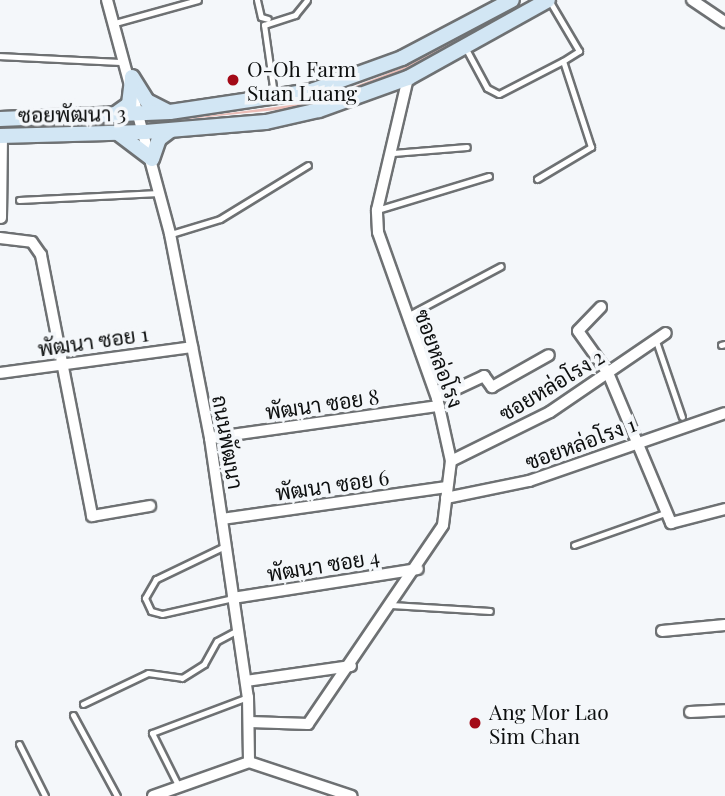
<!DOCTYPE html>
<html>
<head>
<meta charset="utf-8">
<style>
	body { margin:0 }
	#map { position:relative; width:725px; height:796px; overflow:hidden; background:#f4f7fa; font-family:"Playfair Display",Sarabun,serif }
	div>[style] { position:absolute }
	.green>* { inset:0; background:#ecbdb7; transform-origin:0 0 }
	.roads { filter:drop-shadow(2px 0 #6e7173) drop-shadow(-2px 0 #6e7173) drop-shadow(0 2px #6e7173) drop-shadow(0 -2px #6e7173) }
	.service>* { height:5px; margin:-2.5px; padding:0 2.5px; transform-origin:2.5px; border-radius:2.5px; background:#fff }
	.minor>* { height:10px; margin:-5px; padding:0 5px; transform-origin:5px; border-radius:5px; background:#fff }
	.secondary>* { height:14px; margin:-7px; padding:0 7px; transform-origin:7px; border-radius:7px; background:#d2e6f4 }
	.dots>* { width:19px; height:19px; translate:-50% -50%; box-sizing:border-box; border:4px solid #f4f7fa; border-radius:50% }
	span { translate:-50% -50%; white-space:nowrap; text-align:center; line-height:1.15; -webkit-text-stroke:7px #f4f7fa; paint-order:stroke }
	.poi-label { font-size:21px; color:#0d0f0f }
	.left { translate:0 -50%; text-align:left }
	.street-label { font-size:21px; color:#0d0f0f }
</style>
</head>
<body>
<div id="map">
	<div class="green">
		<div style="clip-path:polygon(530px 0,538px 0,500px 24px,404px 72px,314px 106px,160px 122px,314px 102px,402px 68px)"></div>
		<div style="left:119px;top:120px;width:7px;height:119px;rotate:90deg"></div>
	</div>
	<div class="roads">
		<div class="service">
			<div style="left:257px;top:0;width:17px;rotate:77deg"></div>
			<div style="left:261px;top:17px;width:7px;rotate:16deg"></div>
			<div style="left:115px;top:23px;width:86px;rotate:-15.5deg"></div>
			<div style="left:466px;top:49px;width:44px;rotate:61.7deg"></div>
			<div style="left:487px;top:88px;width:13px;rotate:27deg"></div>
			<div style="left:499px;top:94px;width:72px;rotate:-27.3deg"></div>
			<div style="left:0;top:56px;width:123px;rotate:2.8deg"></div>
			<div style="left:274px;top:94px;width:70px;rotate:-98.2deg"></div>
			<div style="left:264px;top:25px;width:33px;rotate:-18deg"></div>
			<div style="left:295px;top:15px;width:19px;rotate:-51deg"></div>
			<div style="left:393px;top:153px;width:74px;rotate:-4.6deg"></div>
			<div style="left:537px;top:179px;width:63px;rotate:-30.7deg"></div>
			<div style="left:591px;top:147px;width:90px;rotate:-108deg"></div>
			<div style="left:563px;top:61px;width:19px;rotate:-32deg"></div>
			<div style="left:579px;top:51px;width:59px;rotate:-120.5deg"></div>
			<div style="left:19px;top:200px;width:140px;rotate:-2.9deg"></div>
			<div style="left:377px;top:210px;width:117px;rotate:-16.9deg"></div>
			<div style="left:171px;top:234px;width:51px;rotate:-17deg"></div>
			<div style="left:220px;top:219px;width:103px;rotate:-31.5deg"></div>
			<div style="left:407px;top:316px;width:106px;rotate:-28deg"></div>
			<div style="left:656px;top:341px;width:80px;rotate:71.1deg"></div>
			<div style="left:721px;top:345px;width:4px;rotate:-14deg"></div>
			<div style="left:227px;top:545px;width:79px;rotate:154.4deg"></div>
			<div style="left:156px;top:579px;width:22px;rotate:120deg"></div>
			<div style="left:145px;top:598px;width:14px;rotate:65deg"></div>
			<div style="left:151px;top:611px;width:11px;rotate:15deg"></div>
			<div style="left:162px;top:614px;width:73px;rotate:-12.7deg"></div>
			<div style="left:574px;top:545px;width:96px;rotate:-19.4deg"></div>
			<div style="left:391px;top:605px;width:99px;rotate:3.5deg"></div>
			<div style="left:83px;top:704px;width:72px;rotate:-25.5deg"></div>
			<div style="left:148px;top:673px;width:34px;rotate:8deg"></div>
			<div style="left:182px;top:678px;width:26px;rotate:-32deg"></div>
			<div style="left:204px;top:664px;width:26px;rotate:-61deg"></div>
			<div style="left:217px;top:641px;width:24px;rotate:-28deg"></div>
			<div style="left:73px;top:715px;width:92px;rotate:61.5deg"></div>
			<div style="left:19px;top:744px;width:58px;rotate:63.4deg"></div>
			<div style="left:177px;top:783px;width:56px;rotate:-116.6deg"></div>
			<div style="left:152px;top:733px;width:103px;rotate:-20.6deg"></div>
		</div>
		<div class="minor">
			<div style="left:107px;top:0;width:242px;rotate:74.9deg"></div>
			<div style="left:170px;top:234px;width:208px;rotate:78.9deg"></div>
			<div style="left:210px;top:438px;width:262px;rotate:81.7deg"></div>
			<div style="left:248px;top:697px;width:65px;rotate:89.1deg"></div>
			<div style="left:692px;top:0;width:40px;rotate:34deg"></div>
			<div style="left:1px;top:218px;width:82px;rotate:-89.3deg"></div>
			<div style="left:0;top:238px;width:32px;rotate:7deg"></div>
			<div style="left:32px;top:242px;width:16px;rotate:55deg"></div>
			<div style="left:41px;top:255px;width:266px;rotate:78.9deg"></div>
			<div style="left:92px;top:516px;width:59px;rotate:-9.8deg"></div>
			<div style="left:601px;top:307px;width:33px;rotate:134deg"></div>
			<div style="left:578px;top:331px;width:52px;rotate:54.5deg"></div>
			<div style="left:608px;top:373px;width:163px;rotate:67.2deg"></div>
			<div style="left:671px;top:523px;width:56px;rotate:-14.5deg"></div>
			<div style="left:0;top:373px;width:194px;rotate:-7.7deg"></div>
			<div style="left:437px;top:398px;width:52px;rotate:-25.1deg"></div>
			<div style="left:484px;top:376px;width:14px;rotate:54deg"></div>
			<div style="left:492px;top:387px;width:65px;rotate:-29.3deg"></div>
			<div style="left:210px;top:438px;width:231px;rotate:-8deg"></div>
			<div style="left:451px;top:461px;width:110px;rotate:-26.3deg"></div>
			<div style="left:550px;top:412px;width:140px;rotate:-34.3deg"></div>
			<div style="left:446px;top:498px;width:85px;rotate:-11.6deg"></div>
			<div style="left:529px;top:481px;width:207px;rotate:-19.1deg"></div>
			<div style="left:222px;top:519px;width:227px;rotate:-8.1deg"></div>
			<div style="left:233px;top:598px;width:187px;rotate:-8.9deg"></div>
			<div style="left:662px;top:631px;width:63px;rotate:-5.4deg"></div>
			<div style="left:246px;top:681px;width:106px;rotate:-8.1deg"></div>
			<div style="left:690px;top:712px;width:35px;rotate:-3deg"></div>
			<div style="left:250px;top:722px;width:58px;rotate:2deg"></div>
			<div style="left:308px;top:724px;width:240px;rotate:-55.8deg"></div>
			<div style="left:443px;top:525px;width:64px;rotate:-82.9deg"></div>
			<div style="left:451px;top:461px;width:65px;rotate:-102.5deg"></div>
			<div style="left:437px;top:398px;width:176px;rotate:-109.6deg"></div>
			<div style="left:378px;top:232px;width:22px;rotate:-93deg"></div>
			<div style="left:377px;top:210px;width:136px;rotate:-76.8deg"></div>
			<div style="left:153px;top:796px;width:102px;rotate:-19.5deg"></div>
			<div style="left:249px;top:762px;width:108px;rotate:18.3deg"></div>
		</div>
		<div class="secondary">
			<div style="left:132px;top:77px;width:28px;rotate:58deg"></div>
			<div style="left:147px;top:101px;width:22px;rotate:27deg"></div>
			<div style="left:114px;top:115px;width:19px;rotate:-36deg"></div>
			<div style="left:129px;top:104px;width:26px;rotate:-83deg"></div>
			<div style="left:0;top:119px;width:170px;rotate:-2.4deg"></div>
			<div style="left:170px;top:112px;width:143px;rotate:-8.5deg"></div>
			<div style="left:311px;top:91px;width:97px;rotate:-19.9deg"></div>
			<div style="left:402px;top:58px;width:124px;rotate:-27.8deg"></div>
			<div style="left:119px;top:134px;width:41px;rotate:37.1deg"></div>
			<div style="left:152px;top:159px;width:21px;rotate:-71deg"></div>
			<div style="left:159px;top:139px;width:15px;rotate:-37deg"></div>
			<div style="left:0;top:136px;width:145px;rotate:-1.6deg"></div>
			<div style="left:145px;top:132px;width:121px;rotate:-4.7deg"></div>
			<div style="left:266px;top:122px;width:54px;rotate:-12.8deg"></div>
			<div style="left:319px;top:110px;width:95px;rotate:-19.8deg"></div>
			<div style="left:408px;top:78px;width:160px;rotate:-29.1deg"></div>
		</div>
	</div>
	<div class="dots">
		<div style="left:233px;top:80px;background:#a30a17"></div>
		<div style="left:475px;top:723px;background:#a30a17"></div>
	</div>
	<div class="poi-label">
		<span class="left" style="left:247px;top:80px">O-Oh Farm<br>Suan Luang</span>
		<span class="left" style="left:489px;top:723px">Ang Mor Lao<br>Sim Chan</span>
	</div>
	<div class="street-label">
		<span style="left:72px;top:113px;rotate:-1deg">ซอยพัฒนา 3</span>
		<span style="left:93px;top:340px;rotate:-8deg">พัฒนา ซอย 1</span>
		<span style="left:440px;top:358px;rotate:70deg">ซอยหล่อโรง</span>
		<span style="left:551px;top:384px;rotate:-31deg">ซอยหล่อโรง 2</span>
		<span style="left:322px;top:403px;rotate:-8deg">พัฒนา ซอย 8</span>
		<span style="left:229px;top:442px;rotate:80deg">ถนนพัฒนา</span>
		<span style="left:580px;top:442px;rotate:-20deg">ซอยหล่อโรง 1</span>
		<span style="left:332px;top:484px;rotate:-8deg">พัฒนา ซอย 6</span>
		<span style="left:323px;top:564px;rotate:-9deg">พัฒนา ซอย 4</span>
	</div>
</div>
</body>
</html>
